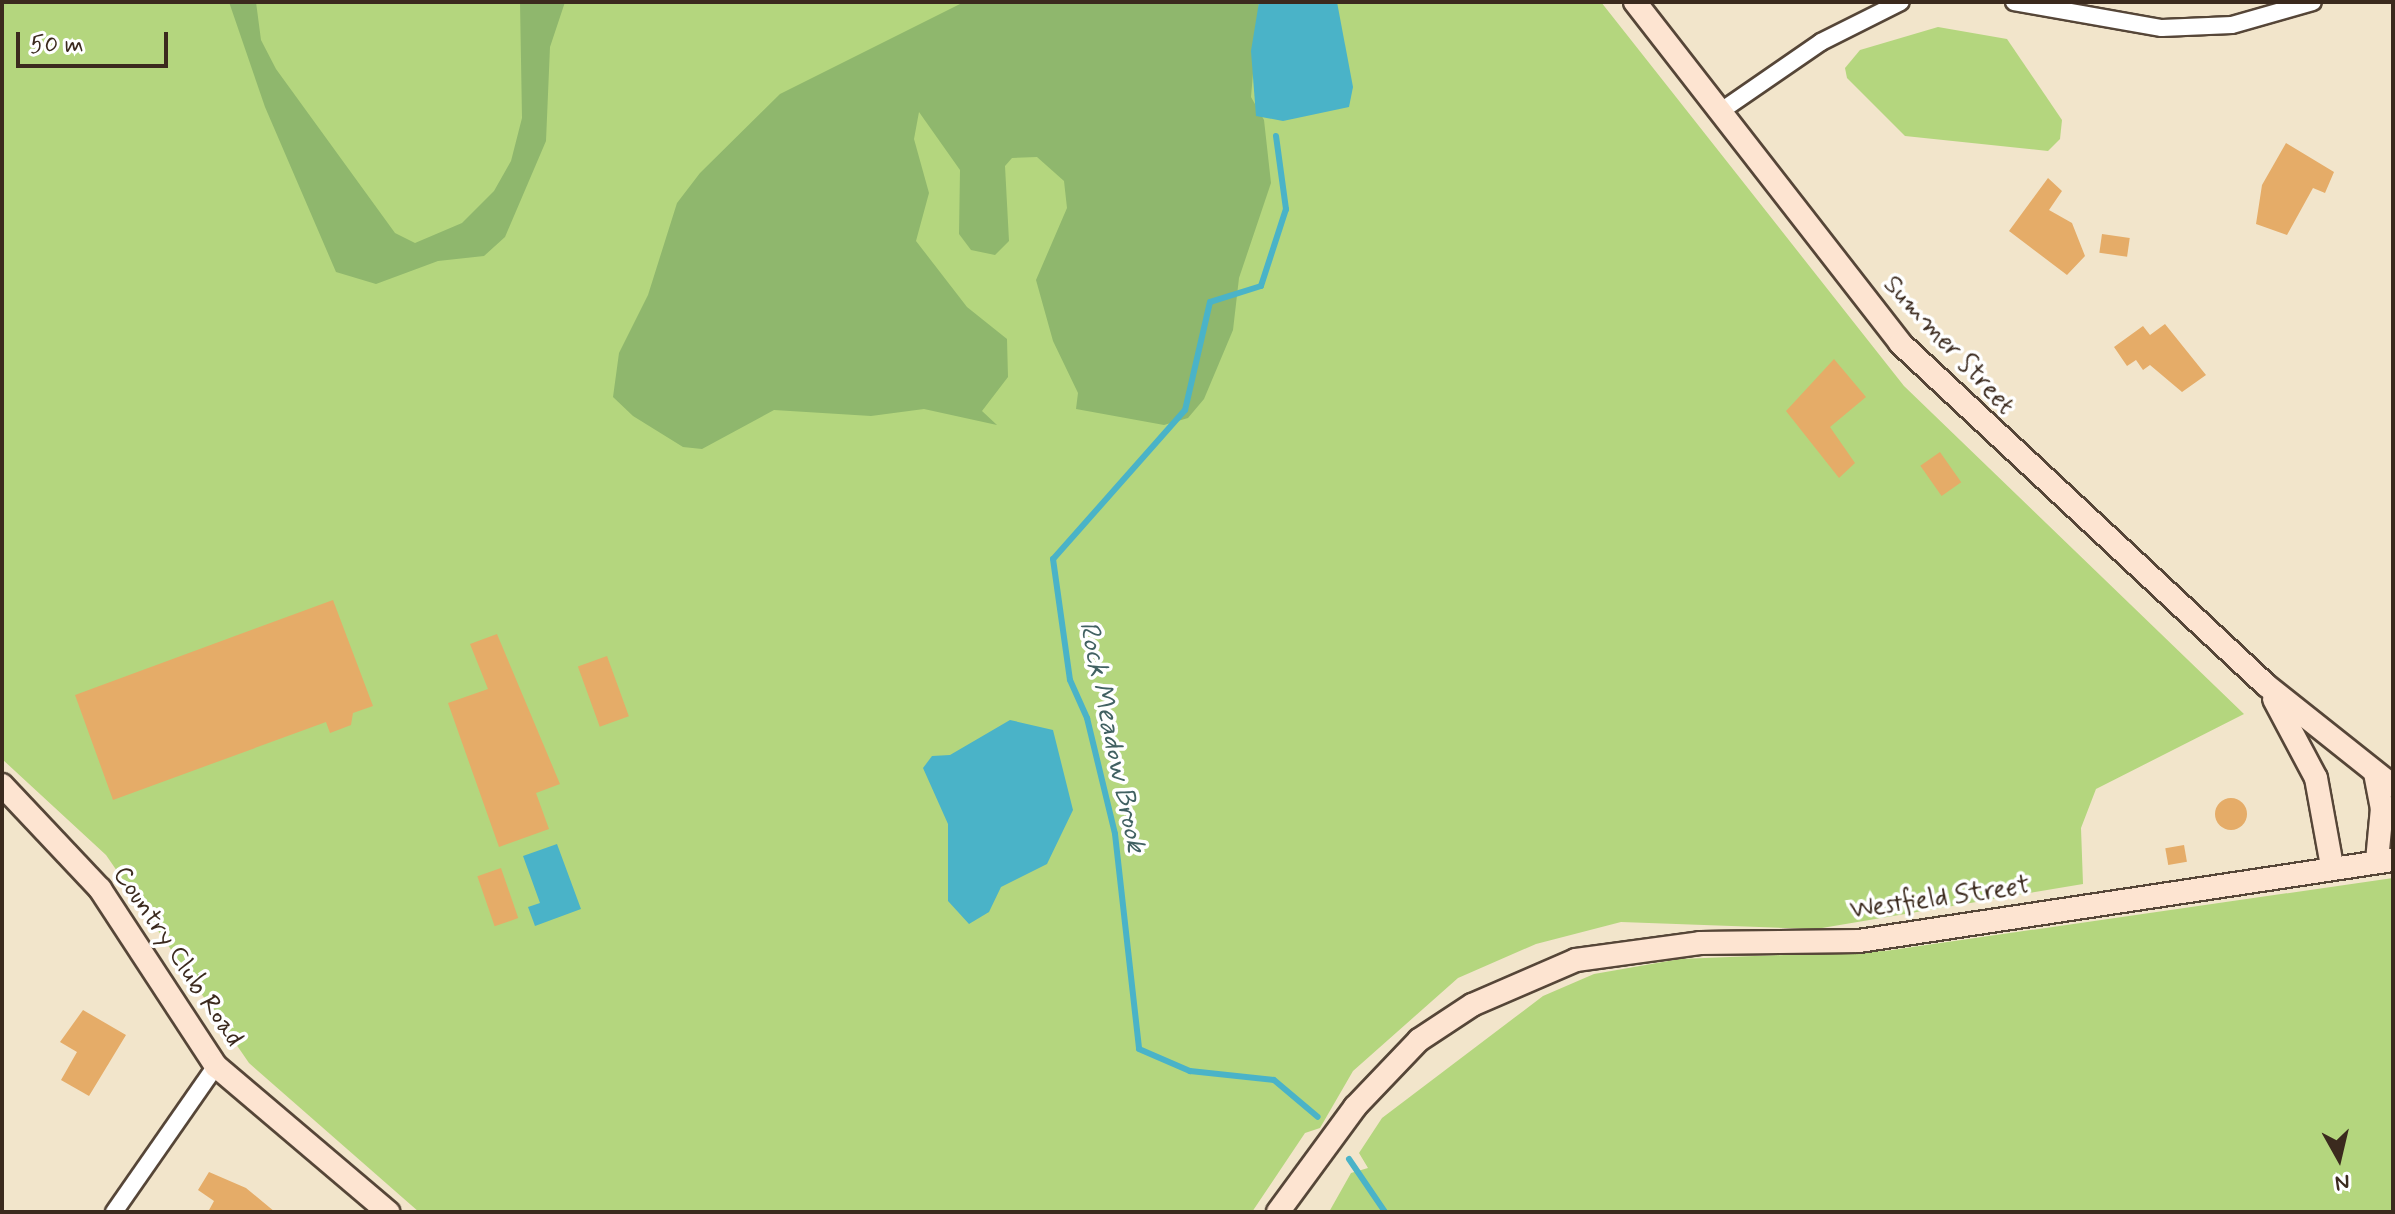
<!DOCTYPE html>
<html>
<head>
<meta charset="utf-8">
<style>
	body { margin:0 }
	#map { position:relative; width:2395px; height:1214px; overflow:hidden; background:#f2e5cb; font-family:Mynerve,sans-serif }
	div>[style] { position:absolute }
	.green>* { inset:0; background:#b4d67e }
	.forest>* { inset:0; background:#8fb76d }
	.water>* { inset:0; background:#4ab3c8 }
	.stream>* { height:6px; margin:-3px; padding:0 3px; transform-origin:3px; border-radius:3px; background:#4ab3c8 }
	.building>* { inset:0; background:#e5ac68; transform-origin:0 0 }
	.round { border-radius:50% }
	.roads { filter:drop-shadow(2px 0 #564638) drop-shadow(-2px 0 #564638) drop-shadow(0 2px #564638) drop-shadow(0 -2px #564638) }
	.street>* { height:16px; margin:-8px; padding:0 8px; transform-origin:8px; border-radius:8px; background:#fff }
	.secondary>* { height:22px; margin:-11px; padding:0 11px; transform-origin:11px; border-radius:11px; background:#fde4d1 }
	span { translate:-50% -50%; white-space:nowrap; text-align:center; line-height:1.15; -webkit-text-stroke:7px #fff; paint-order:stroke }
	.street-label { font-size:26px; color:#3b2a1e }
	.water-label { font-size:28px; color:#416162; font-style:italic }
	.frame { position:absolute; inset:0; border:4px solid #3b2a1e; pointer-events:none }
	.north { position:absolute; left:2299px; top:1118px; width:80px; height:80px; -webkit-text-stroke:6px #fff; paint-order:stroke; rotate:172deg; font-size:22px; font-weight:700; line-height:32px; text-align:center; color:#3b2a1e }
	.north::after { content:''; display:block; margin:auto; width:28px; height:36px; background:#3b2a1e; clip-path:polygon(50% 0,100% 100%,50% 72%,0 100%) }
	.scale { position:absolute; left:16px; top:32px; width:152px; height:36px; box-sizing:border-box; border:4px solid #3b2a1e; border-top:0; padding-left:10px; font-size:24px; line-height:28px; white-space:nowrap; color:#3b2a1e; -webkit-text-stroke:6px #fff; paint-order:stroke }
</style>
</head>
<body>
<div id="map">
	<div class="green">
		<div style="clip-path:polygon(2px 2px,1601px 2px,1904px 386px,2244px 714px,2096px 789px,2081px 828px,2083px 884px,1816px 929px,1621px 922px,1536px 944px,1458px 978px,1353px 1071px,1320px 1128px,1305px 1133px,1252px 1212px,419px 1212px,249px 1063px,106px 855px,2px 759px)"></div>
		<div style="clip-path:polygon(1938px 27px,2007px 39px,2062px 120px,2060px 139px,2048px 151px,1905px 136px,1847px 78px,1845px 68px,1860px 50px)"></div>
		<div style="clip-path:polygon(2393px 878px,2393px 1212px,1329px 1212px,1351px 1173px,1368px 1168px,1359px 1153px,1382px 1118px,1543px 996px,1594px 974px,1680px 959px,1885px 951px)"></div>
	</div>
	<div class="forest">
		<div style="clip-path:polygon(229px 2px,256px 2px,261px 40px,276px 69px,395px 233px,415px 243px,462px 223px,494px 191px,511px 161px,522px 118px,520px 2px,565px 2px,550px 47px,546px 141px,505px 237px,484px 256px,438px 261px,376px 284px,336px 272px,265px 107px)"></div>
		<div style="clip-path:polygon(964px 2px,1259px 2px,1251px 97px,1264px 120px,1271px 183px,1239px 278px,1233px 330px,1204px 399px,1188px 418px,1164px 425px,1076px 409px,1078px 393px,1053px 341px,1036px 280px,1067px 208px,1064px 181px,1037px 157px,1012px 158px,1005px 166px,1009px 241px,995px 255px,971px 250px,959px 234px,960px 170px,919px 112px,914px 139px,929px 193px,916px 241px,967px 307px,1007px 339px,1008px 377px,982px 411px,997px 425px,924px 409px,871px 416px,774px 410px,702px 449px,683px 447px,633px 416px,613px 397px,619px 353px,648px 295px,677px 203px,700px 173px,780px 94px)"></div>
	</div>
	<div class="water">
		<div style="clip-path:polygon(1259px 2px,1337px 2px,1353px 87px,1349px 107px,1283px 121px,1256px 116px,1251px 51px)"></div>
		<div style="clip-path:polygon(1010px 720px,1053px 730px,1073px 810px,1047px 864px,1001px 887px,989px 912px,969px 924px,948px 901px,948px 824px,923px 768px,932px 756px,950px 755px)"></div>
		<div style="clip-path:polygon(557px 844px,581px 909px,535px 926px,528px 907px,540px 903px,523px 856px)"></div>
	</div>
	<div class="stream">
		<div style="left:1276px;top:136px;width:74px;rotate:82.2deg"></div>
		<div style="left:1286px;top:209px;width:81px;rotate:108deg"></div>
		<div style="left:1261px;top:286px;width:53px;rotate:162.6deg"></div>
		<div style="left:1210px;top:302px;width:111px;rotate:103deg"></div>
		<div style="left:1185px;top:410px;width:199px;rotate:131.5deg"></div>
		<div style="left:1053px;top:559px;width:122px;rotate:82deg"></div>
		<div style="left:1070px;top:680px;width:42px;rotate:65.9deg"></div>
		<div style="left:1087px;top:718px;width:119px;rotate:76.4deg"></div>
		<div style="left:1115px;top:834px;width:216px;rotate:83.6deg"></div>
		<div style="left:1139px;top:1049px;width:56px;rotate:23.3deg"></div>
		<div style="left:1190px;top:1071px;width:84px;rotate:6.1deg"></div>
		<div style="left:1274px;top:1080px;width:57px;rotate:40.1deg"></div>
		<div style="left:1349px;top:1159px;width:64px;rotate:55.8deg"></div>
	</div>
	<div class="building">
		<div style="clip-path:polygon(2286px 143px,2334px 172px,2325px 193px,2313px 188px,2287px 235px,2256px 224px,2262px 185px)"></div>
		<div style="clip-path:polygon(2048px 178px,2062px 191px,2049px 210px,2072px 223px,2085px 256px,2067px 275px,2009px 231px)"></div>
		<div style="left:2102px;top:234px;width:28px;height:19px;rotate:8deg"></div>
		<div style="clip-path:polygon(2165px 324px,2206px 375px,2182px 392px,2150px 365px,2143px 370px,2136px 360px,2127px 366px,2114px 347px,2143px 326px,2150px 335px)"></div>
		<div style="clip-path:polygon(1834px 359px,1866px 397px,1830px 427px,1855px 463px,1839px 478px,1786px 411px)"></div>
		<div style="left:1940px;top:452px;width:37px;height:24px;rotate:55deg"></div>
		<div style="clip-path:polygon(333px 600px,373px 706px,353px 713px,351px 725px,330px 733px,326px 722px,113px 800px,75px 695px)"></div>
		<div style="clip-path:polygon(497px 634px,560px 784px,536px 793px,549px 829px,499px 847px,448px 703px,488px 689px,470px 644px)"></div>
		<div style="left:607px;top:656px;width:64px;height:31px;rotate:70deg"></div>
		<div class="round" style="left:2215px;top:798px;width:32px;height:32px"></div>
		<div style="left:2184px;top:845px;width:17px;height:19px;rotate:80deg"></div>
		<div style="left:501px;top:868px;width:53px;height:25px;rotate:71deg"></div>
		<div style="clip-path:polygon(83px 1010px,126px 1035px,89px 1096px,61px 1080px,77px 1052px,60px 1042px)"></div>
		<div style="clip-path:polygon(209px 1172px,246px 1188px,275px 1212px,208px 1212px,214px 1201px,198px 1190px)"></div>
	</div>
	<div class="roads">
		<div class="street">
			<div style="left:2014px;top:2px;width:150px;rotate:10deg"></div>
			<div style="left:2162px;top:28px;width:70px;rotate:-2.5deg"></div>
			<div style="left:2232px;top:25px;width:84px;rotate:-15.9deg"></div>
			<div style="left:1721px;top:111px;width:121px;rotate:-34.6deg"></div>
			<div style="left:1821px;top:42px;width:89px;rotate:-26.6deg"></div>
			<div style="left:114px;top:1212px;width:178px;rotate:-55.1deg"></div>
		</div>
		<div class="secondary">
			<div style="left:1635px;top:2px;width:432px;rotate:52.1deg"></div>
			<div style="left:1900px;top:343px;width:501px;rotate:43.06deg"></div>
			<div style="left:2266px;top:685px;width:162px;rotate:38.5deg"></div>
			<div style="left:2274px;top:699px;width:89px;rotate:62deg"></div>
			<div style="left:2316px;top:778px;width:89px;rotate:79.7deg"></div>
			<div style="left:2375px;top:773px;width:36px;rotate:79deg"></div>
			<div style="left:2382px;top:808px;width:53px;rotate:95.4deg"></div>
			<div style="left:2px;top:785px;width:143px;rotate:46.7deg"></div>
			<div style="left:100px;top:889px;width:212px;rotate:56.8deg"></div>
			<div style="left:216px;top:1066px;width:226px;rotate:40.3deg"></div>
			<div style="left:1278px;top:1212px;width:130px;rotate:-53.7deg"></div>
			<div style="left:1355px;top:1107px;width:93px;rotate:-46.3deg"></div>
			<div style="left:1419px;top:1040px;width:64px;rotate:-33.4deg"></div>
			<div style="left:1472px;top:1005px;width:113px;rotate:-23.4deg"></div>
			<div style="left:1576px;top:960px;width:125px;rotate:-7.8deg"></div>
			<div style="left:1700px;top:943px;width:159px;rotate:-0.7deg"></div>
			<div style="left:1859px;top:941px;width:540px;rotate:-8.63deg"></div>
		</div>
	</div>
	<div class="street-label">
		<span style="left:1948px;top:346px;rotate:47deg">Summer Street</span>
		<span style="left:1940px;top:899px;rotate:-8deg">Westfield Street</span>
		<span style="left:177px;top:957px;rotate:56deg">Country Club Road</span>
	</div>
	<div class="water-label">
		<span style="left:1111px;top:737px;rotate:78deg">Rock Meadow Brook</span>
	</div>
	<div class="frame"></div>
	<div class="north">N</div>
	<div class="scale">50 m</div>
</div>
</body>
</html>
